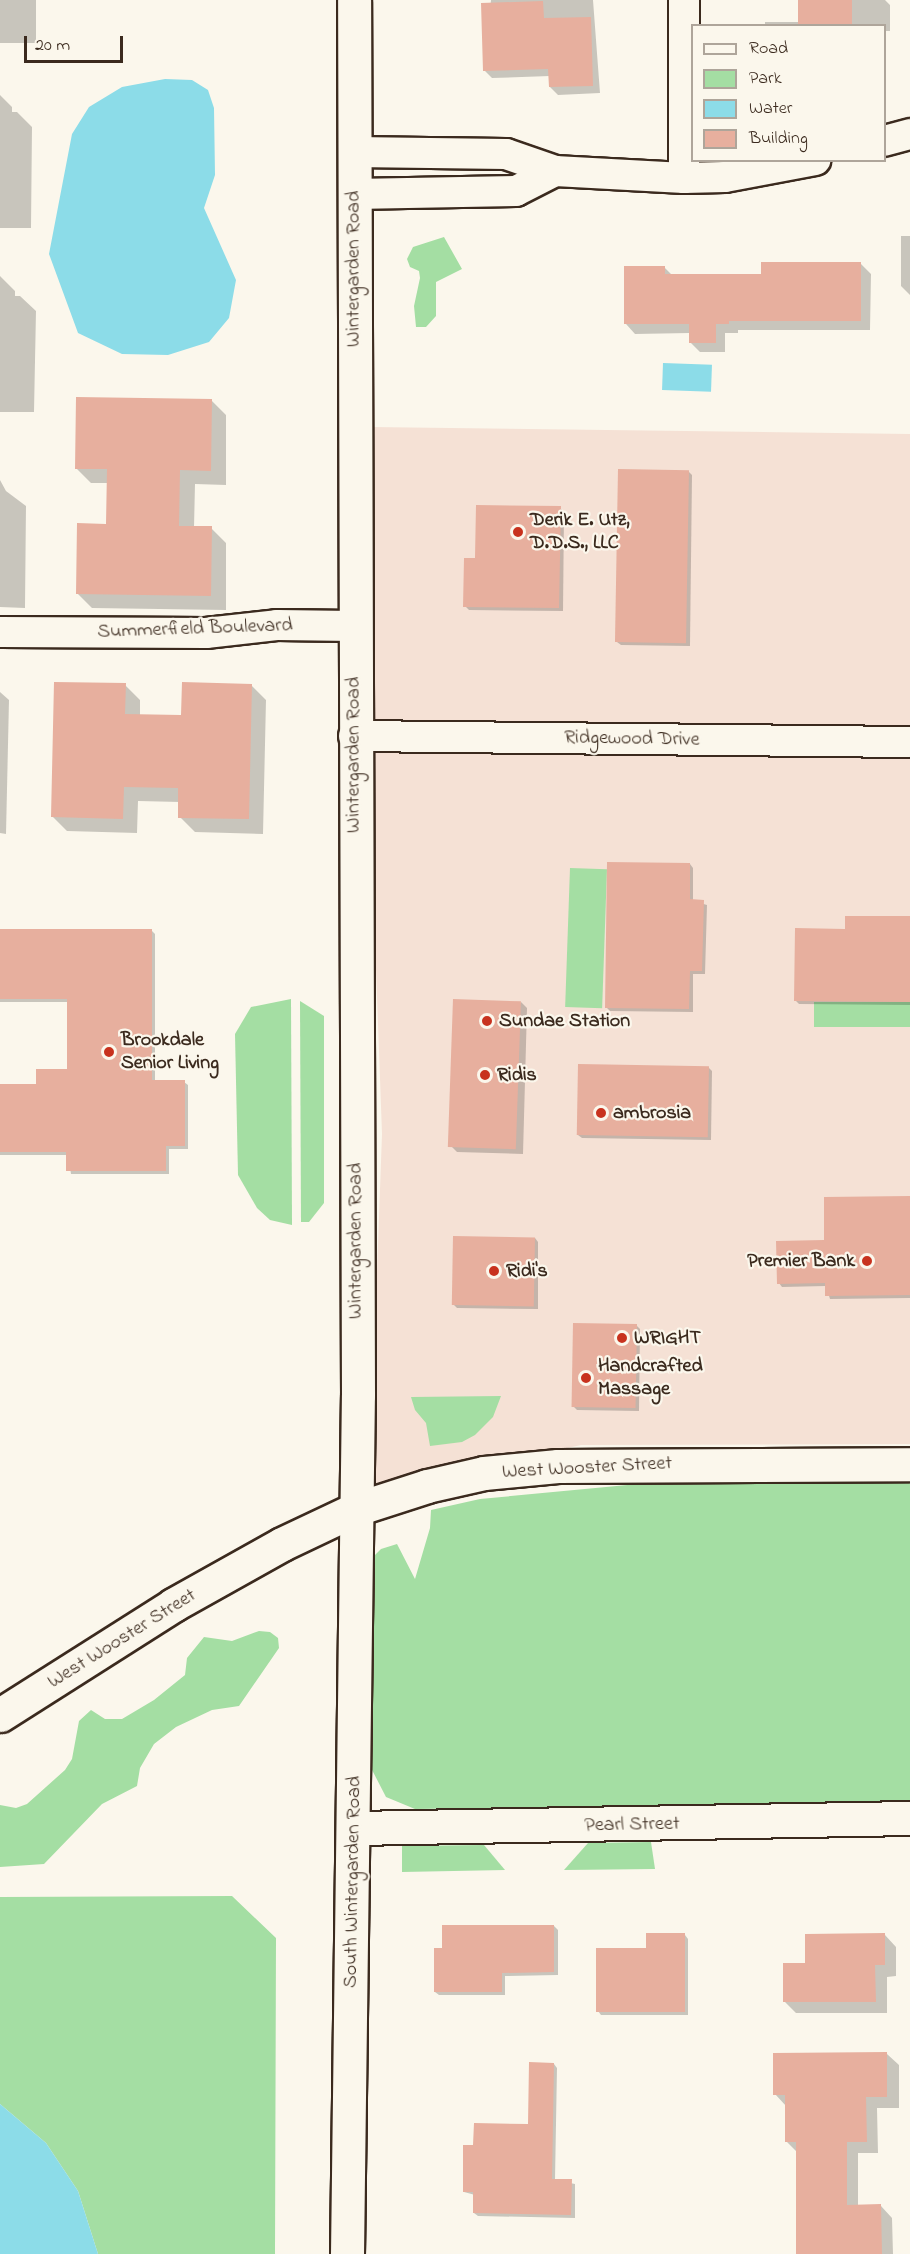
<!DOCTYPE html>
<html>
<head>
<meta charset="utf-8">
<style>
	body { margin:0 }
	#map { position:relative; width:910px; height:2254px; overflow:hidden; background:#fbf7ec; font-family:"Indie Flower",sans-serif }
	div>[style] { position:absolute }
	.built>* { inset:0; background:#f5e1d5 }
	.green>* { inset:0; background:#a4dea3; transform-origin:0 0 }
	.water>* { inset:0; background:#8cdce8; transform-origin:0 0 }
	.shadow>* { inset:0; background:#0003; transform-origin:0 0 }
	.building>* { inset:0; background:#e7af9e; transform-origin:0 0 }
	.roads { filter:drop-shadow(2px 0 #3b2a1e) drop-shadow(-2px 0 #3b2a1e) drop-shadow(0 2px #3b2a1e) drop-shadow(0 -2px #3b2a1e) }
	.street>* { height:30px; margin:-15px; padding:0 15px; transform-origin:15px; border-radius:15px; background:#fbf7ec }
	.secondary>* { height:33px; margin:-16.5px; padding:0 16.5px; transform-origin:16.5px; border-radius:16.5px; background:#fbf7ec }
	.dots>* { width:16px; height:16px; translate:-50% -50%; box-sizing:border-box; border:3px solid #fbf7ec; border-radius:50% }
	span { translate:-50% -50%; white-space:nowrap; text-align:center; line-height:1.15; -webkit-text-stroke:4.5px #fbf7ec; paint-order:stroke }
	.street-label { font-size:20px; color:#3b2a1e }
	.poi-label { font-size:20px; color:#3b2a1e; font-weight:700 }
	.left { translate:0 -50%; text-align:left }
	.right { translate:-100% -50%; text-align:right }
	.legend { position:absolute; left:691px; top:24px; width:195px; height:138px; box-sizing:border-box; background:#fbf7ec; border:2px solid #aea59a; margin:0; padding:8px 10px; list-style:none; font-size:18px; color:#3b2a1e }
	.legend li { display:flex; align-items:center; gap:12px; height:30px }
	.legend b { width:30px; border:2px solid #aea59a }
	.scale { position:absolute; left:24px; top:36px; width:99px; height:27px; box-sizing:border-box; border:3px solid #3b2a1e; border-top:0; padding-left:8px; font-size:18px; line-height:21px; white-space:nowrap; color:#3b2a1e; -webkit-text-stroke:4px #fbf7ec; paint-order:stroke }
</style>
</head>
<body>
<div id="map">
	<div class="built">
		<div style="clip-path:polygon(371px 427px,910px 434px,910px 1444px,581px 1445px,369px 1493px,382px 1134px,370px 803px)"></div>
	</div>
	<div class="green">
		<div style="clip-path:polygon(444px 237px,462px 269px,436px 282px,436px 316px,426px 327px,416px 327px,414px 306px,420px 278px,419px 271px,410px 267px,407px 259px,413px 247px)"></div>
		<div style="left:570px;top:868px;width:37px;height:139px;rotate:2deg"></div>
		<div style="clip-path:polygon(291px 999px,292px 1225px,270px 1220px,257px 1208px,238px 1175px,235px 1034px,251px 1007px)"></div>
		<div style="clip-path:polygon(300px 1001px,324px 1016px,324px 1203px,309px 1222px,301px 1222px)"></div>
		<div style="left:814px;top:1002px;width:96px;height:25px"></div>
		<div style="clip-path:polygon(501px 1396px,493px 1417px,475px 1435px,462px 1442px,430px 1446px,426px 1423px,415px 1410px,411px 1397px)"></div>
		<div style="clip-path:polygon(659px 1482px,910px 1483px,910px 1802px,415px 1809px,386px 1797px,370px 1766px,373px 1557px,381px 1549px,397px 1544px,415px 1579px,430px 1528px,431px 1510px,480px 1499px)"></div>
		<div style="clip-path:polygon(259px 1631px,270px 1632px,278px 1638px,279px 1648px,239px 1706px,212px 1710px,176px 1727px,154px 1744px,140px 1768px,137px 1786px,102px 1804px,44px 1864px,0 1867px,0 1805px,16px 1808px,27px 1804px,65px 1770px,72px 1759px,79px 1721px,91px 1710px,105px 1719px,122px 1719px,154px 1700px,185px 1675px,187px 1658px,204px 1637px,232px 1641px)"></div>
		<div style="clip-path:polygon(651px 1842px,655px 1869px,564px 1870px,588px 1843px)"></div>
		<div style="clip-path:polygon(484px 1845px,505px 1870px,402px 1872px,402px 1846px)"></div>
		<div style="clip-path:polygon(232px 1896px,276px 1938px,275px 2254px,98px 2254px,78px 2191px,46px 2143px,0 2104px,0 1897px)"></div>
	</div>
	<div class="water">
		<div style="clip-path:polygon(165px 79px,192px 80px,208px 90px,214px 108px,215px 175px,204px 208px,236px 280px,229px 318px,209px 342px,168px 355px,122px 354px,78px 333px,49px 254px,72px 134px,89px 107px,122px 87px)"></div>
		<div style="left:663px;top:363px;width:49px;height:27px;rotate:2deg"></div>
		<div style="clip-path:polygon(0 2104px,46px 2143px,78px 2191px,98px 2254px,0 2254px)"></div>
	</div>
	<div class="shadow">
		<div style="left:0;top:0;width:36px;height:43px"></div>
		<div style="clip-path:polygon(491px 0,593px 0,600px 93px,558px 95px,550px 87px,550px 76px,492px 78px,484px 70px)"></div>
		<div style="clip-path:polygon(799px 0,885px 0,890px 5px,890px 31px,884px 31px,884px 26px,765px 26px,765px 22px,799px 22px)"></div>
		<div style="clip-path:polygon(0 95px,12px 107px,12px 112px,17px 112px,32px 127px,31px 228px,0 228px)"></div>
		<div style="clip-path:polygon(901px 236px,910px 236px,910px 295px,901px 286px)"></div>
		<div style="clip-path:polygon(861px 264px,871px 274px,870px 330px,738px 330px,738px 333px,725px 333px,725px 352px,700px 352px,690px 342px,690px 333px,635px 334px,626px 324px,664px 267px,673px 276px,762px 276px)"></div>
		<div style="clip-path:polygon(0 276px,15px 291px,15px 296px,20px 296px,36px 311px,34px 412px,0 412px)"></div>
		<div style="clip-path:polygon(211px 400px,226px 415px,226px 485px,195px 484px,194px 528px,211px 528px,226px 543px,226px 610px,92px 608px,77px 593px,107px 525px,108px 483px,91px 483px,76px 468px)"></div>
		<div style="clip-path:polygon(688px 471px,692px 475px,690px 646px,621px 645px,617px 642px)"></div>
		<div style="clip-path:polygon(0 480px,6px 491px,26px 506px,25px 608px,0 607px)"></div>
		<div style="clip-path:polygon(560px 508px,564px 512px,563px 611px,469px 610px,465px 606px,477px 559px)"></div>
		<div style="clip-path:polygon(125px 685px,140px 700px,140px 716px,182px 717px,251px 685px,266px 700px,263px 834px,195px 832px,180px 817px,180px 802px,138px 801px,137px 833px,67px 831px,52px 816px)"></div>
		<div style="clip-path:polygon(0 692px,9px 700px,6px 834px,0 833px)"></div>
		<div style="clip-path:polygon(690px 864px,693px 868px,693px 901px,707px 905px,705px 974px,693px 974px,693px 1012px,610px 1011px,606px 1007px)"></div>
		<div style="clip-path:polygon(910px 918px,910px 1005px,799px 1004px,796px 1001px,846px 930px)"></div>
		<div style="clip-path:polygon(0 930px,151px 930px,155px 934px,155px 1082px,184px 1082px,188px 1085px,188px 1149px,169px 1149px,169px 1174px,71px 1174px,68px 1155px,0 1155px,0 1085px,37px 1085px,69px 1070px,69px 1002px,0 1002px)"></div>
		<div style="clip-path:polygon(521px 1002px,527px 1008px,523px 1154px,457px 1152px,451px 1146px)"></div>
		<div style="clip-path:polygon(708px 1067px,712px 1071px,711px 1140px,582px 1138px,578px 1135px)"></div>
		<div style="clip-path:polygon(910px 1198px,910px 1298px,830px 1299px,826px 1286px,782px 1287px,779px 1283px,826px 1242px)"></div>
		<div style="clip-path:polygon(535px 1238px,538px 1242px,538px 1309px,457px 1308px,454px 1305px)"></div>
		<div style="clip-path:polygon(636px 1325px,640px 1329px,639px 1411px,577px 1410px,573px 1406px)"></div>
		<div style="clip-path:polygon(554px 1926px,558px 1930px,558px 1975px,505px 1976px,505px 1995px,439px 1995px,435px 1992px)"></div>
		<div style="clip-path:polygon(685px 1935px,688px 1939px,688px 2015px,601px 2015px,598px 2011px)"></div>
		<div style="clip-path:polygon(885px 1935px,896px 1947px,896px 1976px,887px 1977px,887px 2013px,796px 2013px,785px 2002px)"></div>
		<div style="clip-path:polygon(887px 2054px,899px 2065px,899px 2108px,877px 2108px,878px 2153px,858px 2153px,858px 2206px,881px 2206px,892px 2218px,893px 2254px,797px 2254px,797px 2152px,787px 2142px,786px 2106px,775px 2094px)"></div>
		<div style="clip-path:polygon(554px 2064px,557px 2068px,555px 2180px,575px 2184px,575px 2218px,478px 2216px,474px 2213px,475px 2195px,464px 2192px,475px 2146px,529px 2125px)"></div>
	</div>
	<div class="building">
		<div style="left:798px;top:0;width:54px;height:26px"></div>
		<div style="clip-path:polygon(543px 1px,544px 18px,591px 17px,593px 86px,549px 87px,548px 69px,483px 71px,481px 3px)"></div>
		<div style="clip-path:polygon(761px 262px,861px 262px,861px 321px,729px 321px,729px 324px,716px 324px,716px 343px,689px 343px,689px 324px,624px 324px,624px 266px,665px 266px,665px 274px,761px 274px)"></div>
		<div style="clip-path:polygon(76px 397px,212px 399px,211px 471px,180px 470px,179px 526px,212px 526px,211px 596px,76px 594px,77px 523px,106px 524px,107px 469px,75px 469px)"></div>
		<div style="left:618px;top:469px;width:71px;height:173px;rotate:1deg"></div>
		<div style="clip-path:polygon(476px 505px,561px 506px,559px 608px,463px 607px,464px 558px,475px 558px)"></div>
		<div style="clip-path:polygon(54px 682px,126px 683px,125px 714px,181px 715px,182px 682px,252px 684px,249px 819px,178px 818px,178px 788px,124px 787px,123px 819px,51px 817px)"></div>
		<div style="clip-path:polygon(607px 862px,690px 863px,690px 899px,704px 900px,702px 971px,690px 971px,689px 1009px,605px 1008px)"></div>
		<div style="clip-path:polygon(845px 916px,910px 916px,910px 1002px,794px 1001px,795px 928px,845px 929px)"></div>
		<div style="clip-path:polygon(0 929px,152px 929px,152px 1080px,185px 1080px,185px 1146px,166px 1146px,166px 1171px,66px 1171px,66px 1152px,0 1152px,0 1084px,36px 1084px,36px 1069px,67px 1069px,67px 999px,0 999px)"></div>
		<div style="left:453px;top:999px;width:68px;height:148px;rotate:2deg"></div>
		<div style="left:578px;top:1064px;width:131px;height:71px;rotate:1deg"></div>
		<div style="clip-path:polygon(910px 1196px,910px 1295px,825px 1296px,825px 1283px,777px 1284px,776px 1241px,824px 1240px,824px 1197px)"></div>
		<div style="left:453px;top:1236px;width:82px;height:69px;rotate:1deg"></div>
		<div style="left:573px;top:1323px;width:64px;height:84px;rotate:1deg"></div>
		<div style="clip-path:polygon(442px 1925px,554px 1925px,554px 1972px,502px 1973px,502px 1992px,434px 1992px,434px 1948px,442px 1948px)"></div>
		<div style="clip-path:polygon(646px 1933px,685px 1933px,685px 2012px,596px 2012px,596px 1948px,646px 1948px)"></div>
		<div style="clip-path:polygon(885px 1933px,885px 1965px,875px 1965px,876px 2002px,783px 2002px,783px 1963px,805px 1963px,805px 1934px)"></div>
		<div style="clip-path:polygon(887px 2052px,887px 2097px,866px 2097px,867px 2142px,847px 2142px,847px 2205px,881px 2204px,882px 2254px,796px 2254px,796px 2142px,785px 2142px,785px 2095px,773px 2095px,773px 2053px)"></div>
		<div style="clip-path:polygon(529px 2062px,554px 2063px,552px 2179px,572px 2179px,571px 2215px,473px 2213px,473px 2192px,463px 2192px,463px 2145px,473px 2145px,474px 2123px,528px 2124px)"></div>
	</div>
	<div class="roads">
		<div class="street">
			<div style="left:884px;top:141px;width:27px;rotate:-15deg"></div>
			<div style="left:354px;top:152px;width:152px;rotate:0.8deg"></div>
			<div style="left:506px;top:154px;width:52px;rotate:19.1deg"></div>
			<div style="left:555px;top:171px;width:129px;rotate:3.1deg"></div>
			<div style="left:684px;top:178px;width:41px;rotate:-1.4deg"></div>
			<div style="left:725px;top:177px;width:92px;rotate:-10.7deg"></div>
			<div style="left:684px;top:178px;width:178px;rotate:-90deg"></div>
			<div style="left:354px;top:194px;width:162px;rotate:-1.1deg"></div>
			<div style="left:516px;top:191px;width:44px;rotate:-27.1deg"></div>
			<div style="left:0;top:632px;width:206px;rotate:0.3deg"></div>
			<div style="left:206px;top:633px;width:71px;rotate:-6.4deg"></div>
			<div style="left:277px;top:625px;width:77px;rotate:0.7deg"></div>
			<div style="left:354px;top:736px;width:556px;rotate:0.62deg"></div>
		</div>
		<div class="secondary">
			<div style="left:0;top:1715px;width:205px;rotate:-32.4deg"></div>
			<div style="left:173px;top:1605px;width:125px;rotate:-29.2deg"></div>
			<div style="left:282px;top:1544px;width:82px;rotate:-25.3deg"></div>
			<div style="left:356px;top:1509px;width:75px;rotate:-17.9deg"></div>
			<div style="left:427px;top:1486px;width:58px;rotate:-12.8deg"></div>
			<div style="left:484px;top:1473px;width:74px;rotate:-5.4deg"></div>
			<div style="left:558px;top:1466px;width:352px;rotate:-0.3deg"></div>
			<div style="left:354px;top:1828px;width:556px;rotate:-1.03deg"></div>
			<div style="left:347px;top:2254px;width:859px;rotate:-89.27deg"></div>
			<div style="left:358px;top:1395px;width:1395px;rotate:-90.16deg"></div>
		</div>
	</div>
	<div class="dots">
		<div style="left:518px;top:532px;background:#c8321e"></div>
		<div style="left:487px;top:1021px;background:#c8321e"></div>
		<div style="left:109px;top:1052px;background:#c8321e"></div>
		<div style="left:485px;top:1075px;background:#c8321e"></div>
		<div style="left:601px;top:1113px;background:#c8321e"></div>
		<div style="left:867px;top:1261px;background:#c8321e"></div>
		<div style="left:494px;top:1271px;background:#c8321e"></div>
		<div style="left:622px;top:1338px;background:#c8321e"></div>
		<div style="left:586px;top:1378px;background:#c8321e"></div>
	</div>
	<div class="street-label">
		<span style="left:354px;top:269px;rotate:-90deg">Wintergarden Road</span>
		<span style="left:195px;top:629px;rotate:-2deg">Summerfield Boulevard</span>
		<span style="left:632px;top:739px;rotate:1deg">Ridgewood Drive</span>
		<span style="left:354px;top:755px;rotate:-90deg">Wintergarden Road</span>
		<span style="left:356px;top:1241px;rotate:-90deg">Wintergarden Road</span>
		<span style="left:587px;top:1468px;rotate:-3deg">West Wooster Street</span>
		<span style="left:122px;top:1639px;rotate:-32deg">West Wooster Street</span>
		<span style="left:632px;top:1825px;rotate:-1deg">Pearl Street</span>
		<span style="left:353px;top:1882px;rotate:-89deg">South Wintergarden Road</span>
	</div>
	<div class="poi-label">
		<span class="left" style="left:530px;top:532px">Derik E. Utz,<br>D.D.S., LLC</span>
		<span class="left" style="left:499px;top:1021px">Sundae Station</span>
		<span class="left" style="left:121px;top:1052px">Brookdale<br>Senior Living</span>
		<span class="left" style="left:497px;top:1075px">Ridis</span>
		<span class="left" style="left:613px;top:1113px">ambrosia</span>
		<span class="right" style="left:855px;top:1261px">Premier Bank</span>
		<span class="left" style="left:506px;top:1271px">Ridi's</span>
		<span class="left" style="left:634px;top:1338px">WRIGHT</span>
		<span class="left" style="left:598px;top:1378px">Handcrafted<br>Massage</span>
	</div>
	<ul class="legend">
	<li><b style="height:8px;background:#fbf7ec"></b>Road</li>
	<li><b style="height:16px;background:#a4dea3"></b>Park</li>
	<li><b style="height:16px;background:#8cdce8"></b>Water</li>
	<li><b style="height:16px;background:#e7af9e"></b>Building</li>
	</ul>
	<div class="scale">20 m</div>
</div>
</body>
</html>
